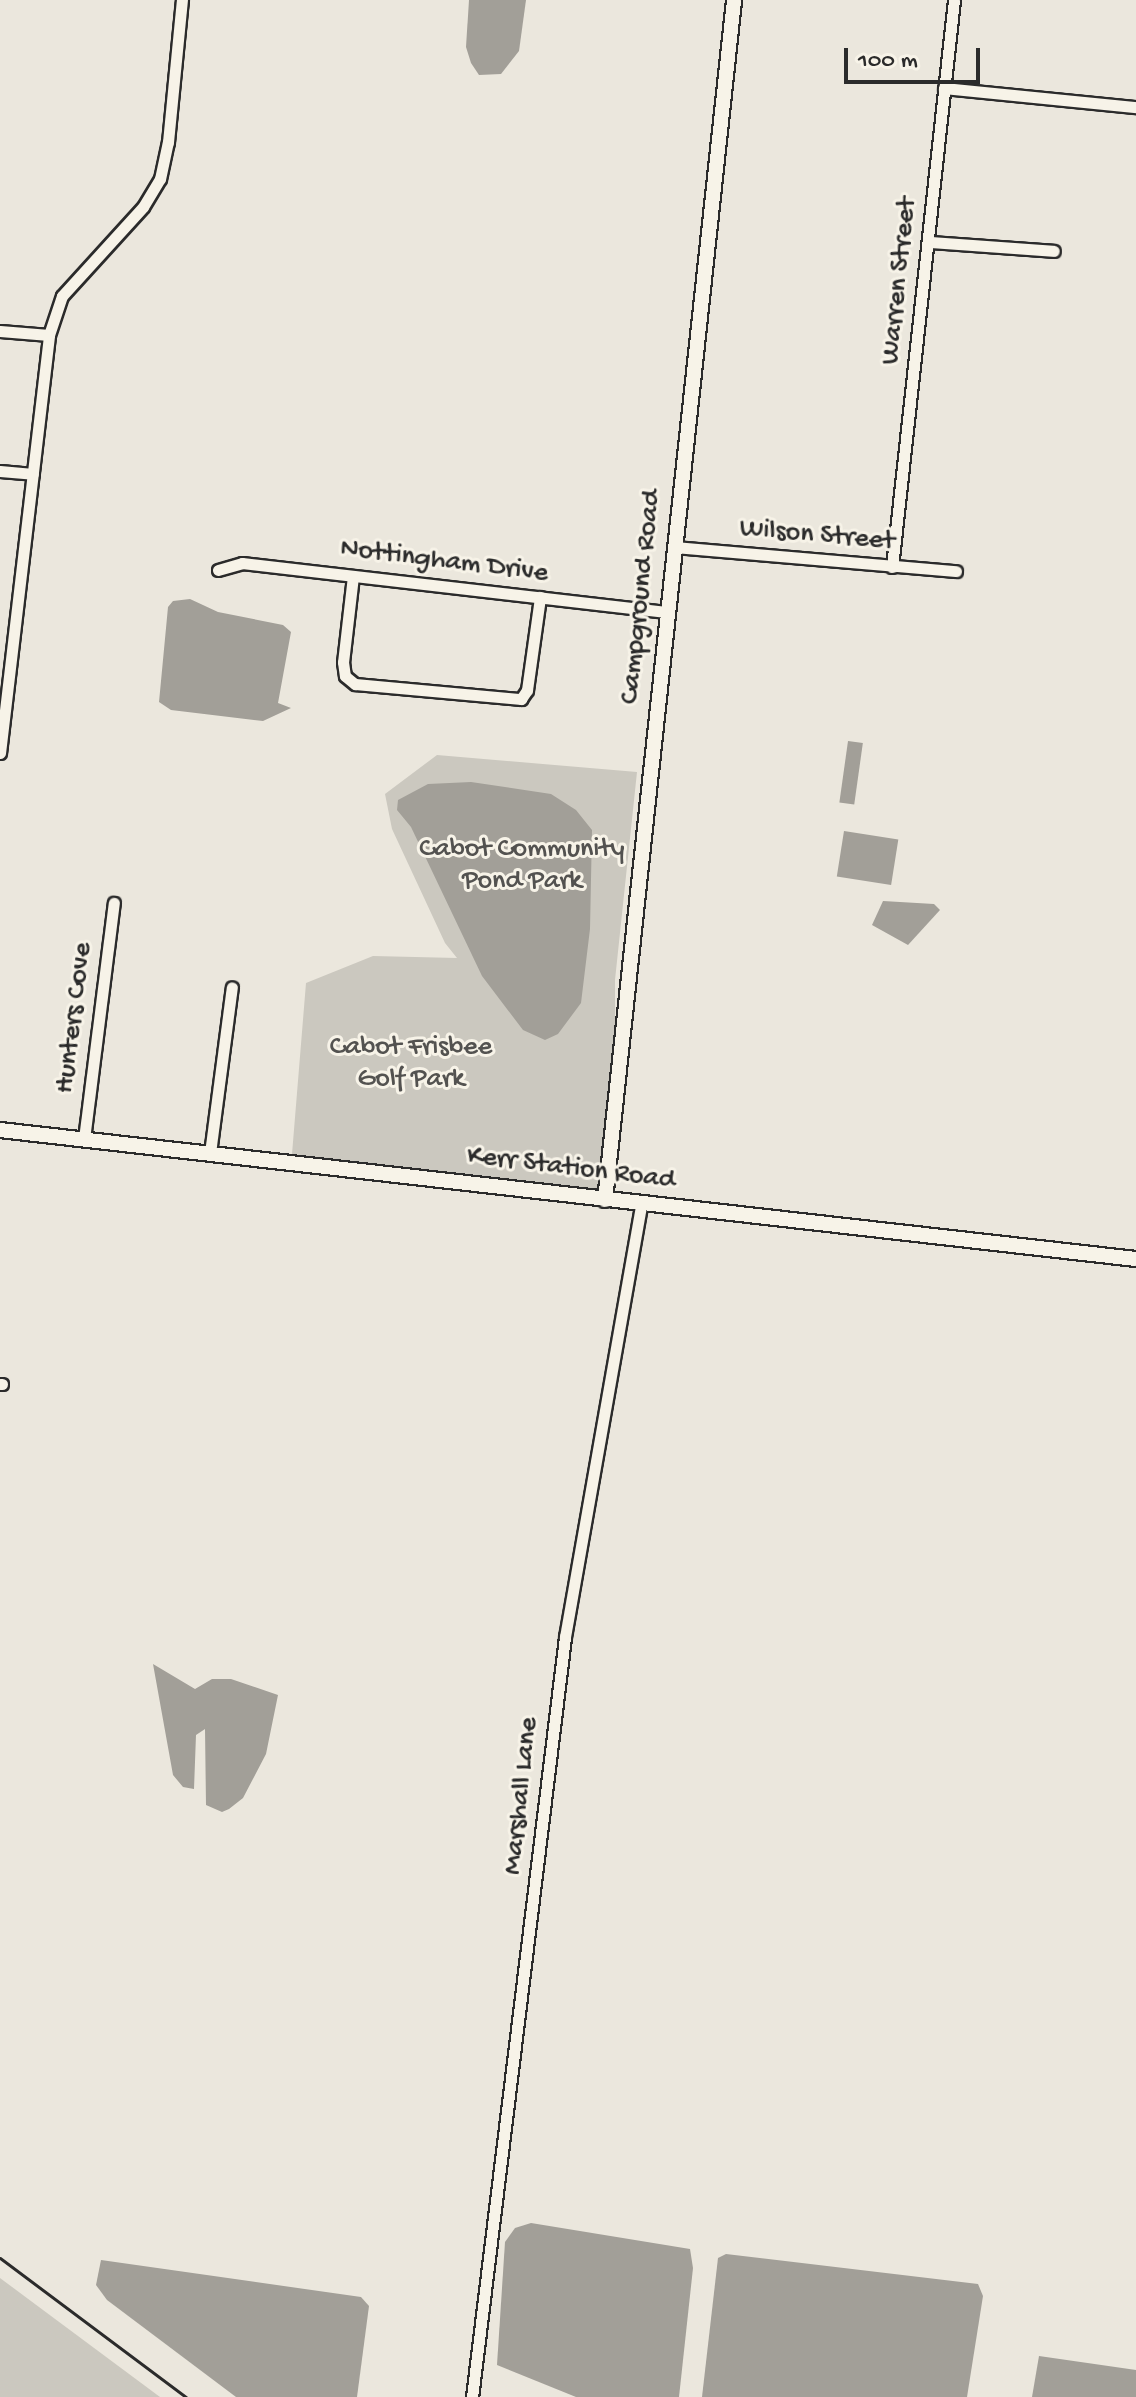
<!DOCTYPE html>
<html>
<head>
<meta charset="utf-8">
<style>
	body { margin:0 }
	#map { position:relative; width:1136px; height:2397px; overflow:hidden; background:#ebe7dd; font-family:"Gochi Hand",sans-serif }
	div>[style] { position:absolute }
	.green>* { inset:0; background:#cbc8bf }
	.water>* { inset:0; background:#a29f98; transform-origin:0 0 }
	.roads { filter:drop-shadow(2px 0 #2b2b2b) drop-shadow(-2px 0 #2b2b2b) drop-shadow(0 2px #2b2b2b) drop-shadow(0 -2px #2b2b2b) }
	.minor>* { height:11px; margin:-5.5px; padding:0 5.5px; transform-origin:5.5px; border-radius:5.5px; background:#f7f3e8 }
	.tertiary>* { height:14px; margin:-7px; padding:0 7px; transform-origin:7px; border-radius:7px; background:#f7f3e8 }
	.rail>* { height:3px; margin:-1.5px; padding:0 1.5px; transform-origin:1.5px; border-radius:1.5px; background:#2b2b2b }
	span { translate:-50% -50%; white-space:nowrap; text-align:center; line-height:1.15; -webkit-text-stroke:6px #f7f3e8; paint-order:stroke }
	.street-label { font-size:28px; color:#2b2b2b }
	.park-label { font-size:28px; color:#535250 }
	.scale { position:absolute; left:844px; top:48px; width:136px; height:36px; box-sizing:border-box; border:4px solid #2b2b2b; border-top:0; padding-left:10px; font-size:24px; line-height:28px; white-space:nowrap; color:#2b2b2b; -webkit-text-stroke:6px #f7f3e8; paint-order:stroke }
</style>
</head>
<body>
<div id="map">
	<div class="green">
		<div style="clip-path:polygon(437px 755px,637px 772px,615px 980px,615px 1104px,605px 1200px,292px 1154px,306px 983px,373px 956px,457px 958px,445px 943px,392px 829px,385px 794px)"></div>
		<div style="clip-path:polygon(0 2278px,160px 2397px,0 2397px)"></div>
	</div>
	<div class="water">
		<div style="clip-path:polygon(469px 0,526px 0,519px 51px,501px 74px,479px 75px,471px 63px,466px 47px)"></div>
		<div style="clip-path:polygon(190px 599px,218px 612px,283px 625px,291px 632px,278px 703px,291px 708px,263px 721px,171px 710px,159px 702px,168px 607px,173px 601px)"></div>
		<div style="left:848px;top:741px;width:15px;height:62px;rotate:8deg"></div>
		<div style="clip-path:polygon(471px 782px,551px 794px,576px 810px,592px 830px,590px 929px,581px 1003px,558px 1034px,545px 1040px,523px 1030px,482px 976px,411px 827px,397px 810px,398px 800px,428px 784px)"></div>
		<div style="left:844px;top:831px;width:55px;height:46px;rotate:9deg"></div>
		<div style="clip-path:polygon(883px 901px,934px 904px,940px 910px,908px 945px,872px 925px)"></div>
		<div style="clip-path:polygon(153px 1664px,195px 1689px,212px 1679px,231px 1679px,278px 1695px,266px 1754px,243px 1798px,229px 1809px,222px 1812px,206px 1805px,205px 1729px,196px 1735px,194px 1789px,183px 1787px,173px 1775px)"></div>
		<div style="clip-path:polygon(531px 2223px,690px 2249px,693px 2268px,679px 2397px,576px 2397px,497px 2365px,505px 2242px,515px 2228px)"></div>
		<div style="clip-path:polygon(726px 2254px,978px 2284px,983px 2296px,967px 2397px,702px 2397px,718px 2258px)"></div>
		<div style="clip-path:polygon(101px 2260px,361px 2297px,369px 2306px,357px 2397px,236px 2397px,107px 2300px,96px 2285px)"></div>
		<div style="clip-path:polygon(1039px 2356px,1136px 2370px,1136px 2397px,1032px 2397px)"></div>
	</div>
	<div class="roads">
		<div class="minor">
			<div style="left:944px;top:88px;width:193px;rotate:5.7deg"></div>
			<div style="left:929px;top:242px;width:125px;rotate:4.1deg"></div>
			<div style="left:0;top:331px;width:49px;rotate:4.7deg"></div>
			<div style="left:0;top:471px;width:33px;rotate:5deg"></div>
			<div style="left:674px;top:547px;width:283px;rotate:4.9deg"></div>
			<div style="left:892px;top:567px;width:570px;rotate:-83.76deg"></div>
			<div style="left:218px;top:570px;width:25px;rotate:-16deg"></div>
			<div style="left:242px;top:563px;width:427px;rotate:6.6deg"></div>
			<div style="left:353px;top:576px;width:87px;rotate:96.6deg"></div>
			<div style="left:343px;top:662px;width:14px;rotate:82deg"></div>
			<div style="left:345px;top:676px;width:13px;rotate:39deg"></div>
			<div style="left:355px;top:684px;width:167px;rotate:5.2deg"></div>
			<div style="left:521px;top:699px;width:11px;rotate:-56deg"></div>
			<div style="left:527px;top:690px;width:94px;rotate:-82deg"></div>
			<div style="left:0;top:753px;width:421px;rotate:-83.3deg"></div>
			<div style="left:49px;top:335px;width:41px;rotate:-71.6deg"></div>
			<div style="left:62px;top:296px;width:120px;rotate:-47.7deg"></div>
			<div style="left:143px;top:207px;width:33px;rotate:-59deg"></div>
			<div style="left:160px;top:179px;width:38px;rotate:-78deg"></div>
			<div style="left:168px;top:142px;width:143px;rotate:-84.4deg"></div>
			<div style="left:84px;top:1139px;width:238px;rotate:-82.8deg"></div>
			<div style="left:210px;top:1153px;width:167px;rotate:-82.5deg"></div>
			<div style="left:0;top:1384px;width:2px"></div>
			<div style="left:472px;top:2397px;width:766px;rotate:-83.02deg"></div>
			<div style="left:565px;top:1637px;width:440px;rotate:-80deg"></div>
		</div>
		<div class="tertiary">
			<div style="left:0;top:1130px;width:1143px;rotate:6.48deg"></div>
			<div style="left:605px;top:1200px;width:1207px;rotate:-83.86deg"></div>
		</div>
	</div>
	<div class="rail">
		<div style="left:0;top:2258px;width:232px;rotate:36.8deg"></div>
	</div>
	<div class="street-label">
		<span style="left:900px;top:281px;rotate:-84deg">Warren Street</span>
		<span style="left:817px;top:536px;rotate:5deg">Wilson Street</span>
		<span style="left:444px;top:562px;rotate:7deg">Nottingham Drive</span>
		<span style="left:642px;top:597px;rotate:-84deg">Campground Road</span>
		<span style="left:75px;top:1018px;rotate:-83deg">Hunters Cove</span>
		<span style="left:571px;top:1169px;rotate:7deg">Kerr Station Road</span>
		<span style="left:522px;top:1796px;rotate:-84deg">Marshall Lane</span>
	</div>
	<div class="park-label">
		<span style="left:522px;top:866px">Cabot Community<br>Pond Park</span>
		<span style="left:411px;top:1064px">Cabot Frisbee<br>Golf Park</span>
	</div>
	<div class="scale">100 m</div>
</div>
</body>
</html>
